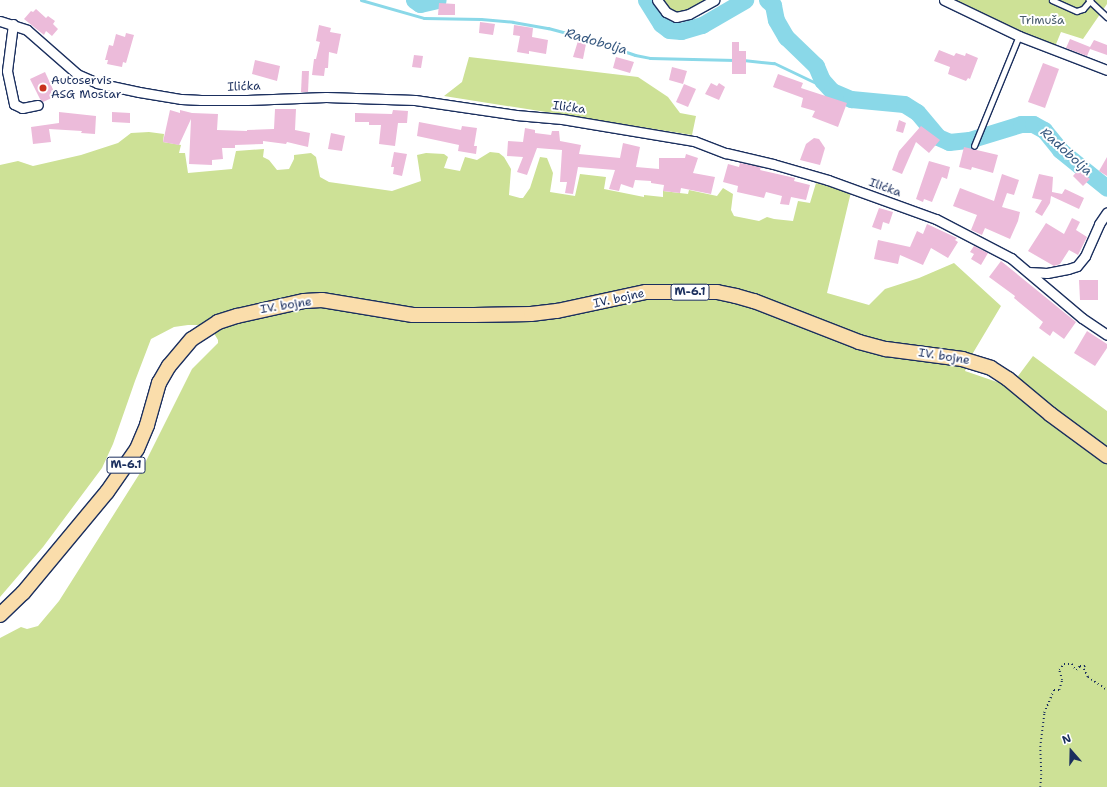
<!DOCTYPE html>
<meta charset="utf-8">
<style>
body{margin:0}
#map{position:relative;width:1107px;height:787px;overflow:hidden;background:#fff;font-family:"Shantell Sans",sans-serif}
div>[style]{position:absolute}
.green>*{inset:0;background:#cde196}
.stream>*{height:3px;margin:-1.5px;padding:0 1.5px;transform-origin:1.5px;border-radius:1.5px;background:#8ad8e8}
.river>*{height:17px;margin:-8.5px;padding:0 8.5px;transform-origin:8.5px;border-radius:8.5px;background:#8ad8e8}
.building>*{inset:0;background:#ecbbda}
.path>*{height:1.5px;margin-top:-0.75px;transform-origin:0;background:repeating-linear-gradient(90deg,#1b2f5e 0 1px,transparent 0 4px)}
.roads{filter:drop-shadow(1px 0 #1b2f5e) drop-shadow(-1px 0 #1b2f5e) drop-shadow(0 1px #1b2f5e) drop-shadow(0 -1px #1b2f5e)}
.service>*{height:4.5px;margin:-2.25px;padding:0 2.25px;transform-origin:2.25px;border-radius:2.25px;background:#fff}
.minor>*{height:9px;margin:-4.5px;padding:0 4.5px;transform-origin:4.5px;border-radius:4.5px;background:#fff}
.primary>*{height:14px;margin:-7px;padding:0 7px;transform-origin:7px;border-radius:7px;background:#faddab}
.dots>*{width:11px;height:11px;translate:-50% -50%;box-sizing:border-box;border:2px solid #fff;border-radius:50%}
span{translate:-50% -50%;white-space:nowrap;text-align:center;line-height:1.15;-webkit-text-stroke:4px #fff;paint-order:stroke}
.shield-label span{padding:1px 3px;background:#fff;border:1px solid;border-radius:3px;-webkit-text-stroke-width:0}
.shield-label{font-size:11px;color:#1b2f5e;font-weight:700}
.park-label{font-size:12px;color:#485c6c}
.poi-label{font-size:12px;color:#1b2f5e}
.left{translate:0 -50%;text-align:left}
.street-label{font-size:12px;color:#1b2f5e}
.water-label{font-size:13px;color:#375980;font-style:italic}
.north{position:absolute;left:1051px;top:731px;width:40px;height:40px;-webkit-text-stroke:3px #fff;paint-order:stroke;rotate:340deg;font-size:11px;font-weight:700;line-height:16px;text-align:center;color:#1b2f5e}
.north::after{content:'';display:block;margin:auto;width:14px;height:18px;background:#1b2f5e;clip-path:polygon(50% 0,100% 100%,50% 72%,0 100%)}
</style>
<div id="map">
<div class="green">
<i style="clip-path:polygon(657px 0,714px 0,676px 17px)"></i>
<i style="clip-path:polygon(944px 0,1107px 0,1107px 4px,1083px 39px,1061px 32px,1054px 49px)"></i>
<i style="clip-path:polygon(469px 57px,638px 77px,668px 97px,680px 113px,696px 116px,692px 135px,444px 96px,462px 82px)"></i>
<i style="clip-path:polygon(149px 132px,164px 134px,163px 142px,181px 145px,179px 153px,185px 153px,188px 173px,232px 169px,236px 151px,264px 149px,263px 157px,269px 160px,277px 170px,289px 169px,294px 159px,294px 155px,311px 153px,316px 157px,320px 177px,329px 182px,392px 191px,421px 181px,417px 155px,426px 153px,444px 154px,448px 157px,444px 168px,460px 171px,465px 157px,477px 160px,490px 152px,499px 153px,504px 157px,511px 169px,509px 195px,520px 198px,523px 198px,530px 188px,540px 157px,547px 158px,553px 173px,550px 192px,575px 196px,580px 174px,606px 177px,604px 189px,644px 197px,644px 195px,663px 197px,663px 191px,688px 194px,689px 190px,717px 196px,723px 188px,733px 194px,731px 210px,734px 216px,759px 221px,767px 217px,774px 219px,793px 221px,798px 201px,810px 203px,816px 183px,851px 192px,827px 293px,869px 305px,885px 289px,919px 278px,954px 263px,1001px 306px,970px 358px,965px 371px,1000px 383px,1009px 388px,1033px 356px,1107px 411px,1107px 787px,0 787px,0 638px,21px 627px,27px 629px,38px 626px,59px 601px,140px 473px,192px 369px,218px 343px,218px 340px,209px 325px,188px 325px,174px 327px,151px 339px,135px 381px,113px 444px,102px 468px,43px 547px,0 597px,0 165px,18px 161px,33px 166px,81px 155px,118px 143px,131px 133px)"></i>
</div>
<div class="stream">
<i style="left:361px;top:0;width:66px;rotate:15.9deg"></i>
<i style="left:424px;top:18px;width:57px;rotate:1deg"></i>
<i style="left:481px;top:19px;width:32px;rotate:5deg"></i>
<i style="left:513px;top:22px;width:36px;rotate:10deg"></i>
<i style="left:548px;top:28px;width:39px;rotate:15deg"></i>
<i style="left:586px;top:38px;width:52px;rotate:19.1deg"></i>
<i style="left:635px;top:55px;width:15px;rotate:11deg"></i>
<i style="left:650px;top:58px;width:85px;rotate:1.3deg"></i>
<i style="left:743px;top:60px;width:31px;rotate:6deg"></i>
<i style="left:774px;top:63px;width:47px;rotate:25.5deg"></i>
<i style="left:816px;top:83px;width:12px;rotate:14deg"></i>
</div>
<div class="river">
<i style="left:414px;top:0;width:7px;rotate:34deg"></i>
<i style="left:420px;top:4px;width:18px;rotate:-13deg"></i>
<i style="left:646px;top:0;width:28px;rotate:58deg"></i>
<i style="left:661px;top:24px;width:10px;rotate:37deg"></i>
<i style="left:669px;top:30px;width:12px;rotate:5deg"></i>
<i style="left:681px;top:31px;width:22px;rotate:-16deg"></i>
<i style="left:702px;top:25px;width:50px;rotate:-30.2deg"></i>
<i style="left:767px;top:0;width:8px;rotate:40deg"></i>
<i style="left:773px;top:5px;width:15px;rotate:79deg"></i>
<i style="left:776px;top:20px;width:20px;rotate:60deg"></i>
<i style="left:786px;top:37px;width:42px;rotate:44deg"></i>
<i style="left:816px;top:66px;width:15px;rotate:67deg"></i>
<i style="left:822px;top:80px;width:15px;rotate:48deg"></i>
<i style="left:832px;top:91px;width:21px;rotate:23deg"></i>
<i style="left:851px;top:99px;width:53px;rotate:5.4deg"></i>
<i style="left:904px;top:104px;width:15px;rotate:32deg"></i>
<i style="left:917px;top:112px;width:33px;rotate:50deg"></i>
<i style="left:938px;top:137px;width:12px;rotate:24deg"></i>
<i style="left:949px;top:142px;width:20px;rotate:-6deg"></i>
<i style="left:969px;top:140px;width:54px;rotate:-17.1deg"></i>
<i style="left:1021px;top:124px;width:12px"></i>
<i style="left:1033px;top:124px;width:13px;rotate:29deg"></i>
<i style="left:1044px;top:130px;width:26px;rotate:51deg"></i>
<i style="left:1060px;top:150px;width:60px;rotate:39deg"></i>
</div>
<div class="building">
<i style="clip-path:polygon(439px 3px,455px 4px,455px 15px,438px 15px)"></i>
<i style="clip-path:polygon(36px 9px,46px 18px,48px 16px,55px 21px,53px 24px,58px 29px,52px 36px,46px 31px,44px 35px,24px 19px,31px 11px,33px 12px)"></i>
<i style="clip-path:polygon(480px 22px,495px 24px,493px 35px,479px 33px)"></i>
<i style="clip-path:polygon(319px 25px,331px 28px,330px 32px,341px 34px,337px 54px,329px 52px,328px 68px,325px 68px,324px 76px,312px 75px,314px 59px,316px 59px,320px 42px,316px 41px)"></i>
<i style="clip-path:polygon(514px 25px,533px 28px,532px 37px,548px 40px,546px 54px,529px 51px,529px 54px,517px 52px,520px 36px,513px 35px)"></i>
<i style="clip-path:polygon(126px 33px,134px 35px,126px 63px,123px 62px,122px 67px,107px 64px,108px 60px,105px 60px,109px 45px,113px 46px,116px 34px,125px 37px)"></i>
<i style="clip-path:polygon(1070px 39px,1090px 47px,1094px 40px,1107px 45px,1107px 55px,1090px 49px,1087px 56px,1066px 48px)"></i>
<i style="clip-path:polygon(578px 41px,586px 44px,583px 59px,573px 57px)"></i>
<i style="clip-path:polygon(732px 42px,739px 42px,739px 51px,746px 51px,746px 74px,732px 74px)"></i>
<i style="clip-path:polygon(939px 50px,954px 56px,956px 53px,965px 56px,966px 53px,978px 58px,970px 79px,968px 78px,966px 81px,948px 74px,950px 67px,934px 61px)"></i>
<i style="clip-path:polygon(414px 55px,423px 56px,421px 68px,412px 67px)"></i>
<i style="clip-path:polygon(616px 57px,634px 62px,630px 73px,613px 68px)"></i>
<i style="clip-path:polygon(255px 60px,280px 66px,277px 81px,252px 74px)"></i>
<i style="clip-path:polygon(1043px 63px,1059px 69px,1045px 108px,1028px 102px)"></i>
<i style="clip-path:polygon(672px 67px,687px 71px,683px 84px,669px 80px)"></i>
<i style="clip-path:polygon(302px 71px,309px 71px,308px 92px,301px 92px)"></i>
<i style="clip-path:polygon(45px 72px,56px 96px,43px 102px,40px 99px,30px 79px)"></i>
<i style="clip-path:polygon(778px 74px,803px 83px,801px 88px,847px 103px,838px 127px,812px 117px,815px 111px,801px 107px,803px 98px,773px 87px)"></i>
<i style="clip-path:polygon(711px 83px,717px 86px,719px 83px,725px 87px,719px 100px,705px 94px)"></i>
<i style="clip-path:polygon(684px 84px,696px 89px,688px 107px,676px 102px)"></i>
<i style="clip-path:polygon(275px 109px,296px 109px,295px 130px,310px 133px,308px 147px,287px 142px,286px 144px,263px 141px,263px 144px,235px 145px,235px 148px,222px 148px,223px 159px,212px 160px,212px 165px,189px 164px,191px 119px,179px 145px,163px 142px,170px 110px,180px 113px,180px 110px,192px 113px,218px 114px,217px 130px,247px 131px,247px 130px,274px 129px)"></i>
<i style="clip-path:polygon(393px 110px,408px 111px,407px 123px,398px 123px,395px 146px,379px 144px,381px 125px,369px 125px,369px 122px,355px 122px,355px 113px,392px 114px)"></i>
<i style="clip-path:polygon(59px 112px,96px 116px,95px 134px,81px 133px,82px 131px,49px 129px,51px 142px,33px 144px,31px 127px,59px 123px)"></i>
<i style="clip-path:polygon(112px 112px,130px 113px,130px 123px,112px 122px)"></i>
<i style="clip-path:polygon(899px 120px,906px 123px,903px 133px,896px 131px)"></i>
<i style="clip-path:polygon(419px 122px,461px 130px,462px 126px,477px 128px,474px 146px,477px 146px,476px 154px,458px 151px,459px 145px,417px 136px)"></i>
<i style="clip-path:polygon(921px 126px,940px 140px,929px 153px,916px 142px,902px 174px,892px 170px,899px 151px)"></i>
<i style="clip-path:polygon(525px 128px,535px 130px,535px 133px,551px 135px,552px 131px,559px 131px,560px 141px,581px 145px,579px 154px,620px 158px,623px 143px,640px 147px,636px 167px,659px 169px,659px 158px,685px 158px,686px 154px,698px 158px,693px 173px,715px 177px,711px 194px,681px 188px,680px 193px,663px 191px,664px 185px,651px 183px,651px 181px,635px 180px,633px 188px,621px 184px,619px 191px,609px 189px,615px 170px,578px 167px,573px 194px,565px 193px,567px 182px,560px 182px,562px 150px,537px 148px,527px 175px,517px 172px,523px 157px,507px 156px,508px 141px,523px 142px)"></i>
<i style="clip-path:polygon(331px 133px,345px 136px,342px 151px,328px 149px)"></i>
<i style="clip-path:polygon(814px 138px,819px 139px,825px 148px,820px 165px,800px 160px,806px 144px)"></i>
<i style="clip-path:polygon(964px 147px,998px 155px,993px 173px,972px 167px,971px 170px,959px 167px)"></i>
<i style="clip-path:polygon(394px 152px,407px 154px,402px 176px,393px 174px,394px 167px,391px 167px)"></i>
<i style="clip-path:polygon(1107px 157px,1107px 176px,1099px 171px)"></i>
<i style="clip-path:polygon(929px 161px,950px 167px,947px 179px,942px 177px,932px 202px,924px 199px,923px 202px,916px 199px)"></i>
<i style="clip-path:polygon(740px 163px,761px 167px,760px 170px,795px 178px,794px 181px,810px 185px,806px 200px,791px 197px,789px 205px,780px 204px,782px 196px,766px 192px,764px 198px,737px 192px,738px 186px,723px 182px,728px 164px,739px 167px)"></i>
<i style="clip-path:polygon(1079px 169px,1090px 179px,1083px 186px,1073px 176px)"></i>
<i style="clip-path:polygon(1002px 174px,1019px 180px,1014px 195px,1007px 193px,1002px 207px,1020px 212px,1018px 221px,1010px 239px,985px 228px,982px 235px,971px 230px,977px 215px,953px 206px,960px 188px,994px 201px)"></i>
<i style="clip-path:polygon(1039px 174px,1053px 177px,1052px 192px,1062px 194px,1065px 189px,1084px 198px,1079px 209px,1051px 196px,1050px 203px,1042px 216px,1035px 212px,1042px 200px,1032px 198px)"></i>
<i style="clip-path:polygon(879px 208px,893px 212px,889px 224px,883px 222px,881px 230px,872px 227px)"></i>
<i style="clip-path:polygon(1072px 218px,1080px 222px,1076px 230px,1087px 237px,1078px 255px,1069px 250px,1060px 264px,1054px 266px,1028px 251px,1046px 223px,1064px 234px)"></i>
<i style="clip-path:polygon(927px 224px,957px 238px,955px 240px,958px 242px,948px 258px,931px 248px,923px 265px,900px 255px,898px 264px,874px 259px,878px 240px,910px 247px,917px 231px,923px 234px)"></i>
<i style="clip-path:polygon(974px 246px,988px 253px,981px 265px,971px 259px,974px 254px,970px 252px)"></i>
<i style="clip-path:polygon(1001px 261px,1076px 322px,1064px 339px,1053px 331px,1050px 336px,1039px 328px,1043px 322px,1014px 298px,1015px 296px,989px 277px)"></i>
<i style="clip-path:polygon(1079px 280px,1098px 280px,1098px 300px,1080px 300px)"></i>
<i style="clip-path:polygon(1087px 331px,1107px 344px,1107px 348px,1095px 366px,1074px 353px)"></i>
</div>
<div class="path">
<i style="left:1040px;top:787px;width:12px;rotate:-85deg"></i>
<i style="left:1041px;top:775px;width:28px;rotate:-92deg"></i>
<i style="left:1040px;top:747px;width:34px;rotate:-83deg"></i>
<i style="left:1044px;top:713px;width:25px;rotate:-67deg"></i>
<i style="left:1054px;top:690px;width:5px"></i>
<i style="left:1059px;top:690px;width:10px;rotate:-73deg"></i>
<i style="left:1062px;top:680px;width:10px;rotate:-107deg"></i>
<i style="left:1059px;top:670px;width:8px;rotate:-50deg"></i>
<i style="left:1064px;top:664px;width:8px"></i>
<i style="left:1072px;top:664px;width:7px;rotate:56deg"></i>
<i style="left:1076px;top:670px;width:6px;rotate:-45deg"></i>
<i style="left:1080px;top:666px;width:5px"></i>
<i style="left:1085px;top:666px;width:3px;rotate:108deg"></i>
<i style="left:1084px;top:669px;width:9px;rotate:63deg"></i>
<i style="left:1088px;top:677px;width:23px;rotate:34deg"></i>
</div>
<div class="roads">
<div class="service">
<i style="left:1052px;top:0;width:27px;rotate:24deg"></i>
<i style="left:1077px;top:11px;width:6px;rotate:-18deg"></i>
<i style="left:1083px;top:9px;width:11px;rotate:-49deg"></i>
<i style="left:1089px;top:0;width:25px;rotate:43deg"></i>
<i style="left:974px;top:146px;width:119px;rotate:-67.8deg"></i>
</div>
<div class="minor">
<i style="left:657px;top:0;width:15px;rotate:53deg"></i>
<i style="left:666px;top:12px;width:11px;rotate:27deg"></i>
<i style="left:676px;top:17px;width:13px;rotate:-13deg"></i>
<i style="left:689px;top:14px;width:29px;rotate:-29deg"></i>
<i style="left:944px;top:0;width:83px;rotate:25.6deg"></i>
<i style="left:1019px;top:36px;width:94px;rotate:21.1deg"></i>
<i style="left:0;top:21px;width:28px;rotate:18deg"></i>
<i style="left:27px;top:30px;width:67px;rotate:41.3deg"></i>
<i style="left:77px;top:74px;width:22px;rotate:24deg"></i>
<i style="left:97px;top:83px;width:43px;rotate:12.1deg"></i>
<i style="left:139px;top:92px;width:43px;rotate:9.5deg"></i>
<i style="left:181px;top:99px;width:20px;rotate:3deg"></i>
<i style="left:201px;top:100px;width:46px"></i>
<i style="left:247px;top:100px;width:79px;rotate:-2.2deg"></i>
<i style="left:326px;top:97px;width:89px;rotate:1.9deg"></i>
<i style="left:415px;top:100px;width:102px;rotate:8.4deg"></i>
<i style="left:516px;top:115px;width:46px;rotate:5deg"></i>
<i style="left:562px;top:119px;width:134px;rotate:9.5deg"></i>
<i style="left:694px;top:141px;width:34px;rotate:21deg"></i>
<i style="left:726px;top:153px;width:48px;rotate:13.2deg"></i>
<i style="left:773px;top:164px;width:57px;rotate:16.2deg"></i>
<i style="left:828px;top:180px;width:115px;rotate:19.9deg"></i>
<i style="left:936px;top:219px;width:85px;rotate:27.5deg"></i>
<i style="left:1011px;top:258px;width:93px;rotate:40.2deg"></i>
<i style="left:1082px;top:318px;width:30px;rotate:34deg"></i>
<i style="left:13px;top:24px;width:47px;rotate:97.3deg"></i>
<i style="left:7px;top:71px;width:34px;rotate:78deg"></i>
<i style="left:14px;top:104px;width:9px;rotate:27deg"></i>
<i style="left:22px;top:108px;width:16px;rotate:-11deg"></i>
<i style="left:1028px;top:272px;width:19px;rotate:3deg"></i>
<i style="left:1047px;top:273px;width:21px;rotate:-11deg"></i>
<i style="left:1068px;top:269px;width:9px;rotate:-18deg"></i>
<i style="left:1077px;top:266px;width:13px;rotate:-51deg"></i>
<i style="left:1085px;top:256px;width:35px;rotate:-66deg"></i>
<i style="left:1099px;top:224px;width:14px;rotate:-56deg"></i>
</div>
<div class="primary">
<i style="left:0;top:615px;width:32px;rotate:-44deg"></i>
<i style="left:23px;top:593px;width:131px;rotate:-50.3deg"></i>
<i style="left:107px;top:492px;width:52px;rotate:-55.1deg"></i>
<i style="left:137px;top:449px;width:26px;rotate:-67deg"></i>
<i style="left:147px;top:425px;width:44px;rotate:-74.1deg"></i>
<i style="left:159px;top:383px;width:20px;rotate:-60deg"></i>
<i style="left:169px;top:366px;width:35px;rotate:-50deg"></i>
<i style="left:192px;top:339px;width:31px;rotate:-33deg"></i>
<i style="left:218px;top:322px;width:20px;rotate:-18deg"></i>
<i style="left:237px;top:316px;width:69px;rotate:-12.6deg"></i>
<i style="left:304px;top:301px;width:18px;rotate:-3deg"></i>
<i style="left:322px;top:300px;width:92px;rotate:9.4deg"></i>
<i style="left:413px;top:315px;width:61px"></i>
<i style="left:474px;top:315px;width:57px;rotate:-1deg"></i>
<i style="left:531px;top:314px;width:26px;rotate:-7deg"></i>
<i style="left:557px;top:311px;width:91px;rotate:-12.1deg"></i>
<i style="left:646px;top:292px;width:71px"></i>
<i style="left:717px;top:292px;width:19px;rotate:12deg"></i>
<i style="left:736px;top:296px;width:19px;rotate:16deg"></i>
<i style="left:754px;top:301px;width:113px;rotate:21.3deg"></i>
<i style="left:859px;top:342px;width:28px;rotate:15deg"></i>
<i style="left:886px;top:349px;width:77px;rotate:7.5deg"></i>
<i style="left:962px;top:359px;width:30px;rotate:17deg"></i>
<i style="left:991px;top:368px;width:20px;rotate:33deg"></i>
<i style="left:1008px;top:379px;width:55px;rotate:39.8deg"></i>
<i style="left:1050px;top:414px;width:71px;rotate:36.4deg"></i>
</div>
</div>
<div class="dots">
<i style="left:43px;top:88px;background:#c8321e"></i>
</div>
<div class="shield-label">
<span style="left:690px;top:292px">M-6.1</span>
<span style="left:126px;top:465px">M-6.1</span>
</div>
<div class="park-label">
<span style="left:1042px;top:21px">Trimuša</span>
</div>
<div class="poi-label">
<span class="left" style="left:51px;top:88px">Autoservis<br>ASG Mostar</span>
</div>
<div class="street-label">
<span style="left:244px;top:87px;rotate:-2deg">Ilićka</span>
<span style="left:569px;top:108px;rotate:7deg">Ilićka</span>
<span style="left:885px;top:188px;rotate:20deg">Ilićka</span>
<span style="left:619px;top:299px;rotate:-12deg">IV. bojne</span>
<span style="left:286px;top:306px;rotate:-9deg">IV. bojne</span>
<span style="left:944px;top:357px;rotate:9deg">IV. bojne</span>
</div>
<div class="water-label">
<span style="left:596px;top:42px;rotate:16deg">Radobolja</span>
<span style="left:1066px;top:152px;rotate:42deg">Radobolja</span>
</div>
<div class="north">N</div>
</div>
